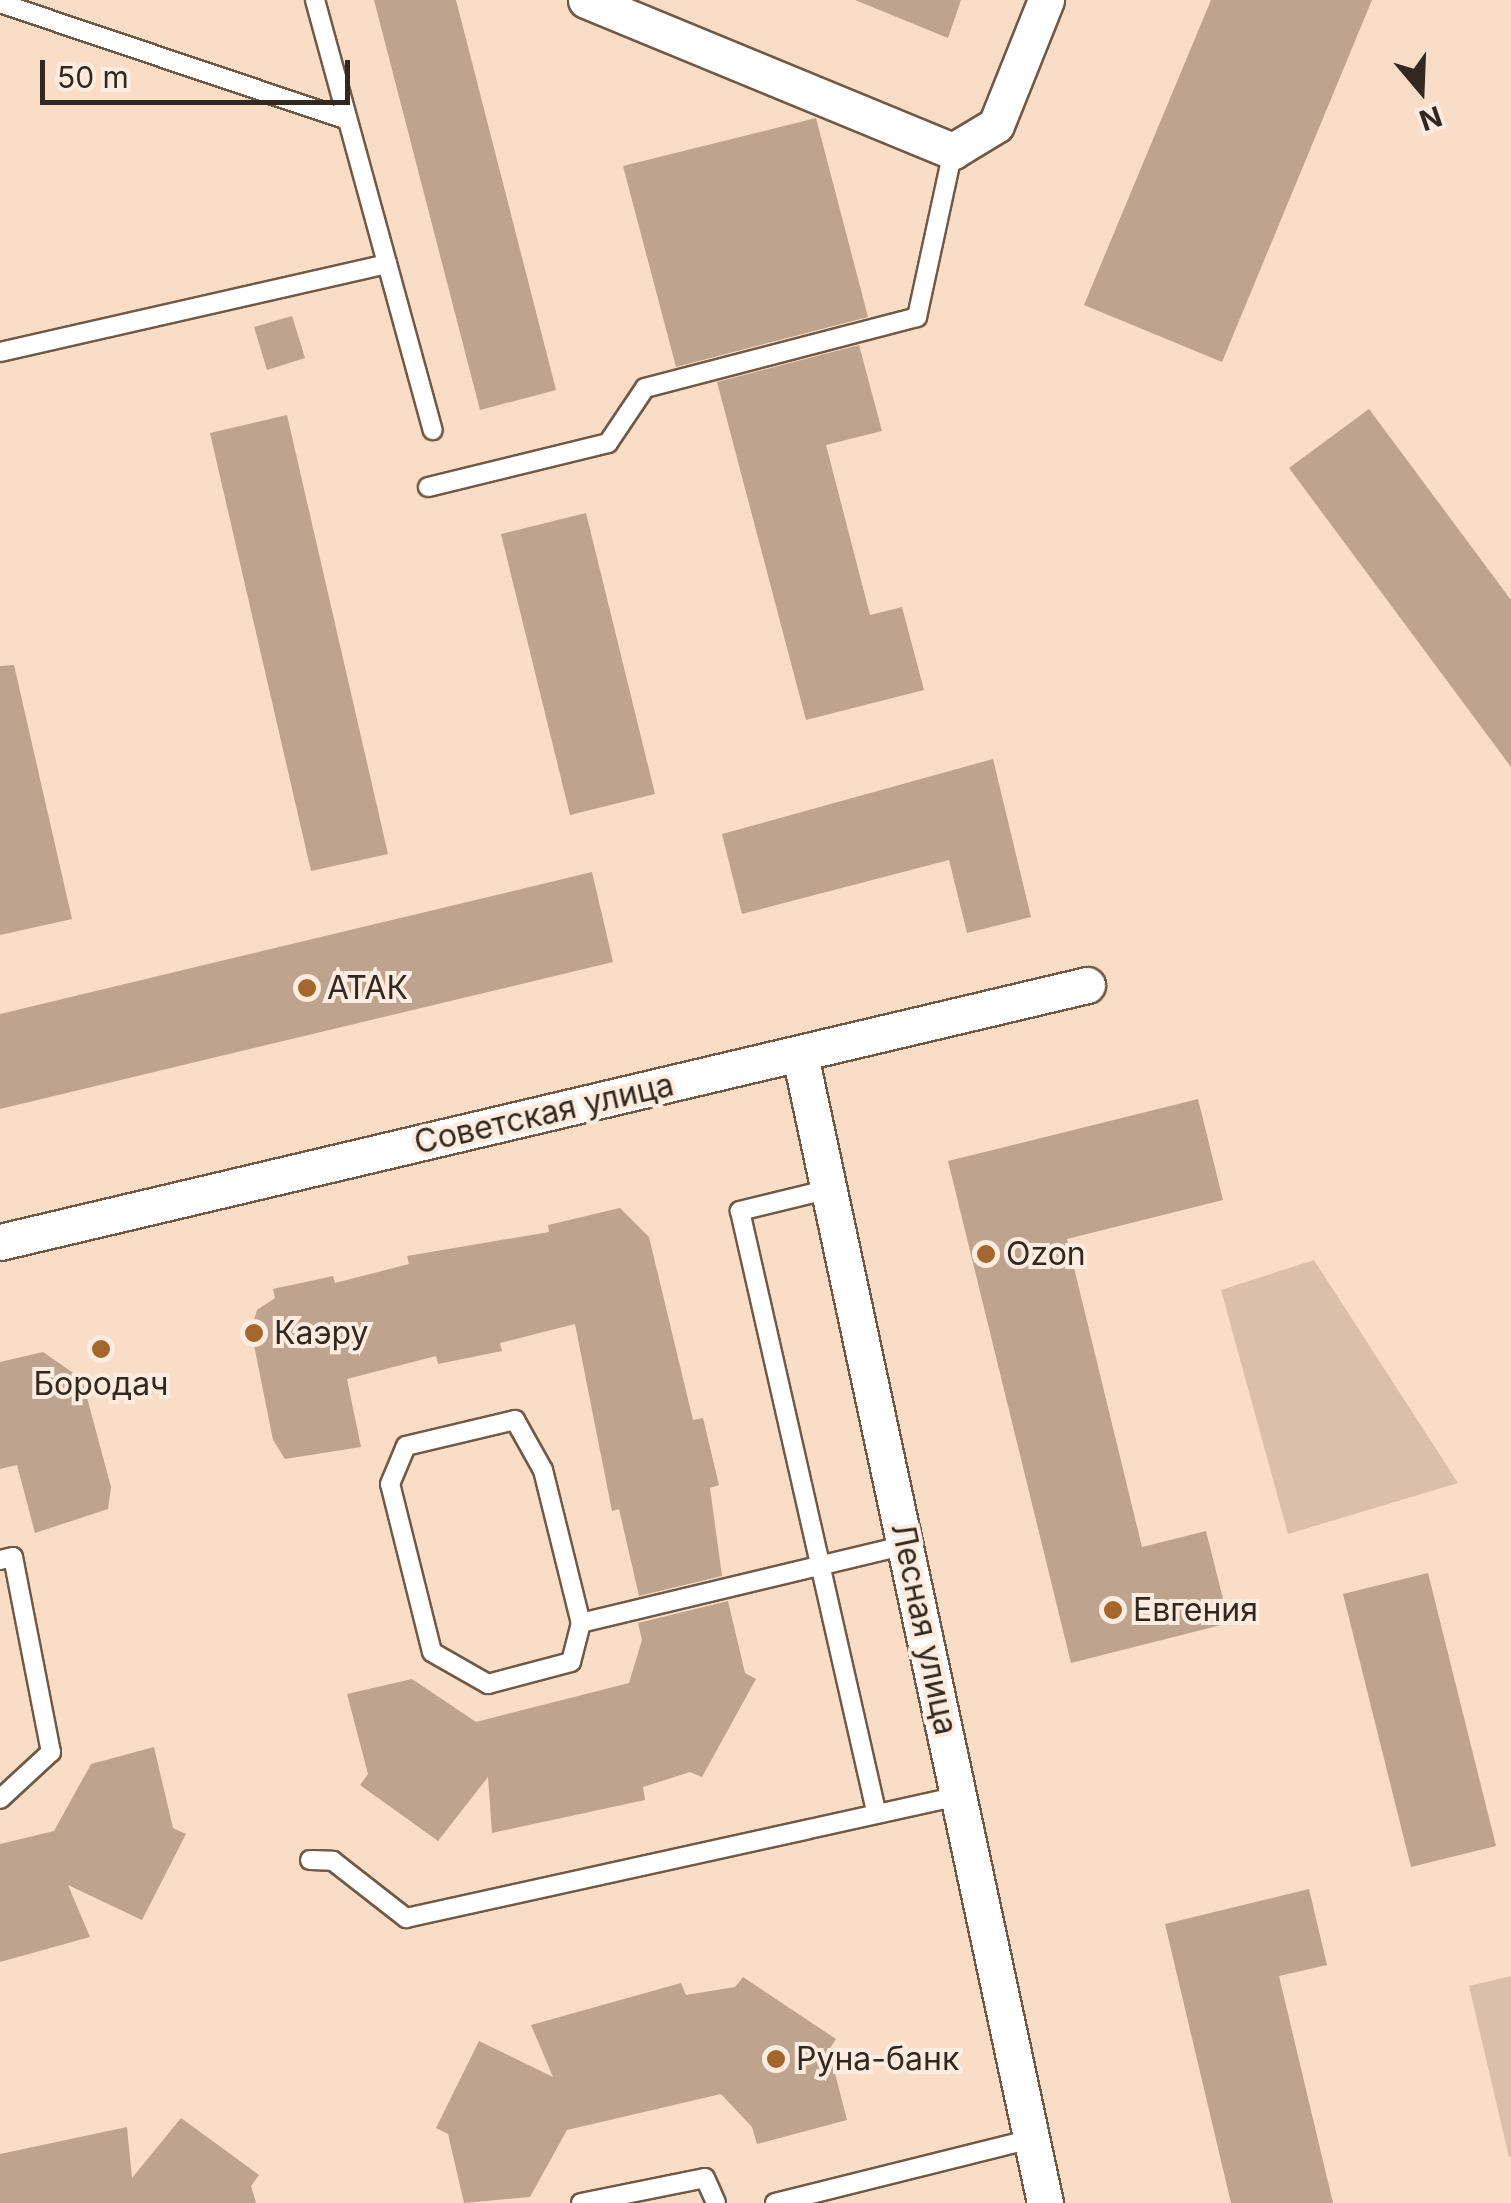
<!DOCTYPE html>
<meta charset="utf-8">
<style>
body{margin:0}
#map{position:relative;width:1511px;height:2203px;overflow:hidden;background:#f9ddc7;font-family:Inter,sans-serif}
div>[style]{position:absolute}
.green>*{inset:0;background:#dac0ab}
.building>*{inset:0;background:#bea48f}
.roads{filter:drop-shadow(2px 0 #715946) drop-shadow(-2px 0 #715946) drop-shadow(0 2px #715946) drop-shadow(0 -2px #715946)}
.service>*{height:18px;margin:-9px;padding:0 9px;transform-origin:9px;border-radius:9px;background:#fff}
.minor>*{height:35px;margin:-17.5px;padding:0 17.5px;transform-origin:17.5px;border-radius:17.5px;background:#fff}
.dots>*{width:28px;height:28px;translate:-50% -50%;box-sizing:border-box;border:5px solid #fdecdf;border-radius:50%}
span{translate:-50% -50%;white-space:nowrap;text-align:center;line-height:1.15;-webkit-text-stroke:8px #fdecdf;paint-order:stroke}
.poi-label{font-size:32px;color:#332820}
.left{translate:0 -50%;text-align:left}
.street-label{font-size:32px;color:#332820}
.north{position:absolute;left:1371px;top:40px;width:100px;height:100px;-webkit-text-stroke:8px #fdecdf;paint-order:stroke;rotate:161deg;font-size:28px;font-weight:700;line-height:40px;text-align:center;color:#332820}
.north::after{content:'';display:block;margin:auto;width:35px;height:45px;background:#332820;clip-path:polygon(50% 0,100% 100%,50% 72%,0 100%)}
.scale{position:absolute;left:40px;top:60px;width:310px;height:45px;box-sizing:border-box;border:5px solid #332820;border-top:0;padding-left:12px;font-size:30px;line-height:35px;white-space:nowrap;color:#332820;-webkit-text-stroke:8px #fdecdf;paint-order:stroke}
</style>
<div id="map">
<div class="green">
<i style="clip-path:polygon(1314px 1260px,1458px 1483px,1288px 1534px,1221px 1290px)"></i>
<i style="clip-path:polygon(1511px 1976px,1511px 2157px,1509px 2157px,1469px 1986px)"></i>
</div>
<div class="building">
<i style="clip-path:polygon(374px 0,456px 0,556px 390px,480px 410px)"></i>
<i style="clip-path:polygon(855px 0,961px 0,948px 38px)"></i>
<i style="clip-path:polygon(1211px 0,1372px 0,1222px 362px,1084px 305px)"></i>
<i style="clip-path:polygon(816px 118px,868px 317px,676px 367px,623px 166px)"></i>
<i style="clip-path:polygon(292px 316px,305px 358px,267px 370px,254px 327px)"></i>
<i style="clip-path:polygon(859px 345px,882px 431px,826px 445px,870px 615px,902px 607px,924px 690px,806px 720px,717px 382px)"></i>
<i style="clip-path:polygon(1369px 409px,1511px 600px,1511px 767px,1289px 468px)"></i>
<i style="clip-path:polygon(287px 415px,388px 854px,311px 871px,210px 433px)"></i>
<i style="clip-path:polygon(586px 513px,655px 794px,570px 815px,501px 534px)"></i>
<i style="clip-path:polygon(14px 665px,72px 919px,0 935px,0 666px)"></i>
<i style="clip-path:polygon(993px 759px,1031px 917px,967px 933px,949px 860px,742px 914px,722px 834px)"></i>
<i style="clip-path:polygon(592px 872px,613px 962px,0 1109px,0 1014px)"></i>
<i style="clip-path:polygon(1198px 1099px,1223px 1200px,1067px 1239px,1142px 1547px,1206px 1531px,1229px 1623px,1071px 1663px,948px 1161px)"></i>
<i style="clip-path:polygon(620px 1208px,649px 1237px,693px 1420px,703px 1418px,719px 1485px,710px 1488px,722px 1576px,639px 1596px,619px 1509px,612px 1511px,575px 1324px,500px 1343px,502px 1351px,438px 1364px,436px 1356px,347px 1379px,361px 1447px,285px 1459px,273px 1440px,251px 1330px,257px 1310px,275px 1298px,273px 1289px,333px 1276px,335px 1283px,409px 1264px,407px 1256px,549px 1232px,548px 1225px)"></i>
<i style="clip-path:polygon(43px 1352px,82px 1379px,111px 1487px,108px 1509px,35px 1533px,17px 1465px,0 1469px,0 1362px)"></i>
<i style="clip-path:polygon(1428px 1573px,1496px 1846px,1411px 1867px,1343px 1594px)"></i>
<i style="clip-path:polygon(728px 1601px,745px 1673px,756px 1679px,702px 1777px,690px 1772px,643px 1787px,645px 1800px,492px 1833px,488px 1777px,438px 1841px,360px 1785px,368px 1774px,347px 1694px,412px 1679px,476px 1722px,629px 1683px,642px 1640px,638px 1623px)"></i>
<i style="clip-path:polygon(154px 1747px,173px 1828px,186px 1834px,142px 1920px,68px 1885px,90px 1937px,0 1962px,0 1844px,54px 1831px,91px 1764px)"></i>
<i style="clip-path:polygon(1309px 1889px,1327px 1965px,1279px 1976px,1333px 2203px,1231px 2203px,1165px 1924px)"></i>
<i style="clip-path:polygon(743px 1977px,836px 2039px,829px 2050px,847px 2120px,757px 2144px,752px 2127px,721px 2094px,567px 2130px,530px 2197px,464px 2203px,448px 2134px,436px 2128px,479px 2041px,553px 2077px,531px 2025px,681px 1983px,686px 1995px,735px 1987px)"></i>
<i style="clip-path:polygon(181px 2118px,259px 2175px,251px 2186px,256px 2203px,0 2203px,0 2154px,127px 2127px,132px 2178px)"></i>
</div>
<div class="roads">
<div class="service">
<i style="left:315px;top:0;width:446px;rotate:74.7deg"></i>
<i style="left:0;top:3px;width:363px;rotate:18.6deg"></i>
<i style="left:0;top:352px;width:397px;rotate:-12.8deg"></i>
<i style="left:428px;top:487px;width:185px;rotate:-13.7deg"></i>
<i style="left:608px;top:443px;width:66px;rotate:-56.1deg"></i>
<i style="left:645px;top:388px;width:281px;rotate:-14.6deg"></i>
<i style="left:917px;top:317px;width:170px;rotate:-77.8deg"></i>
<i style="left:830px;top:1189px;width:93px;rotate:166.3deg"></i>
<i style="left:740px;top:1211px;width:615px;rotate:77.23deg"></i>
<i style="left:515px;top:1420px;width:57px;rotate:60.8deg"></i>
<i style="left:543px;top:1470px;width:158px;rotate:76.1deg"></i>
<i style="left:581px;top:1623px;width:40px;rotate:104.4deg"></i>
<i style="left:571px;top:1662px;width:86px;rotate:165.2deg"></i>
<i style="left:488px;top:1684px;width:64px;rotate:-150.3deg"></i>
<i style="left:432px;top:1652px;width:173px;rotate:-104deg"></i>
<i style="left:390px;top:1484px;width:41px;rotate:-67.2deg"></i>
<i style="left:406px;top:1446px;width:112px;rotate:-13.4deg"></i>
<i style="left:0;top:1560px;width:13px;rotate:-13deg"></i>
<i style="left:13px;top:1557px;width:199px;rotate:79deg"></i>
<i style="left:51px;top:1752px;width:69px;rotate:137.3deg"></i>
<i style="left:581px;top:1623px;width:334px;rotate:-13.5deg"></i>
<i style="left:310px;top:1860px;width:23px;rotate:2deg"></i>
<i style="left:333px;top:1861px;width:93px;rotate:38deg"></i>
<i style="left:406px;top:1918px;width:566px;rotate:-12.44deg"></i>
<i style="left:581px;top:2203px;width:126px;rotate:-11.4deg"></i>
<i style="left:705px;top:2178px;width:27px;rotate:66deg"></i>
<i style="left:775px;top:2203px;width:265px;rotate:-14deg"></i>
</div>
<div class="minor">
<i style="left:586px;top:0;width:397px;rotate:22.4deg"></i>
<i style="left:953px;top:151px;width:50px;rotate:-31.2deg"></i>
<i style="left:996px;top:125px;width:135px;rotate:-68.2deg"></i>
<i style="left:800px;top:1055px;width:1174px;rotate:77.95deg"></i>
<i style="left:0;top:1242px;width:1117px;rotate:-13.3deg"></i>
</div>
</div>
<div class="dots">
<i style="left:307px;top:988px;background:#a5662d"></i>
<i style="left:986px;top:1254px;background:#a5662d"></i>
<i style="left:254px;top:1333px;background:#a5662d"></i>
<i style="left:101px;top:1349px;background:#a5662d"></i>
<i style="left:1113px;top:1610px;background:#a5662d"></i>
<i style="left:776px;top:2059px;background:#a5662d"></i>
</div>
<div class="poi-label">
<span class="left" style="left:327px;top:988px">АТАК</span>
<span class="left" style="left:1006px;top:1254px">Ozon</span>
<span class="left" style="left:274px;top:1333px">Каэру</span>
<span style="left:101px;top:1384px">Бородач</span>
<span class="left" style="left:1133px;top:1610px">Евгения</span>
<span class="left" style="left:796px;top:2059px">Руна-банк</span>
</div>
<div class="street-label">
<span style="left:544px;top:1114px;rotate:-13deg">Советская улица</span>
<span style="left:924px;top:1629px;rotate:78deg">Лесная улица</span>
</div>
<div class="north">N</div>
<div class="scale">50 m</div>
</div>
